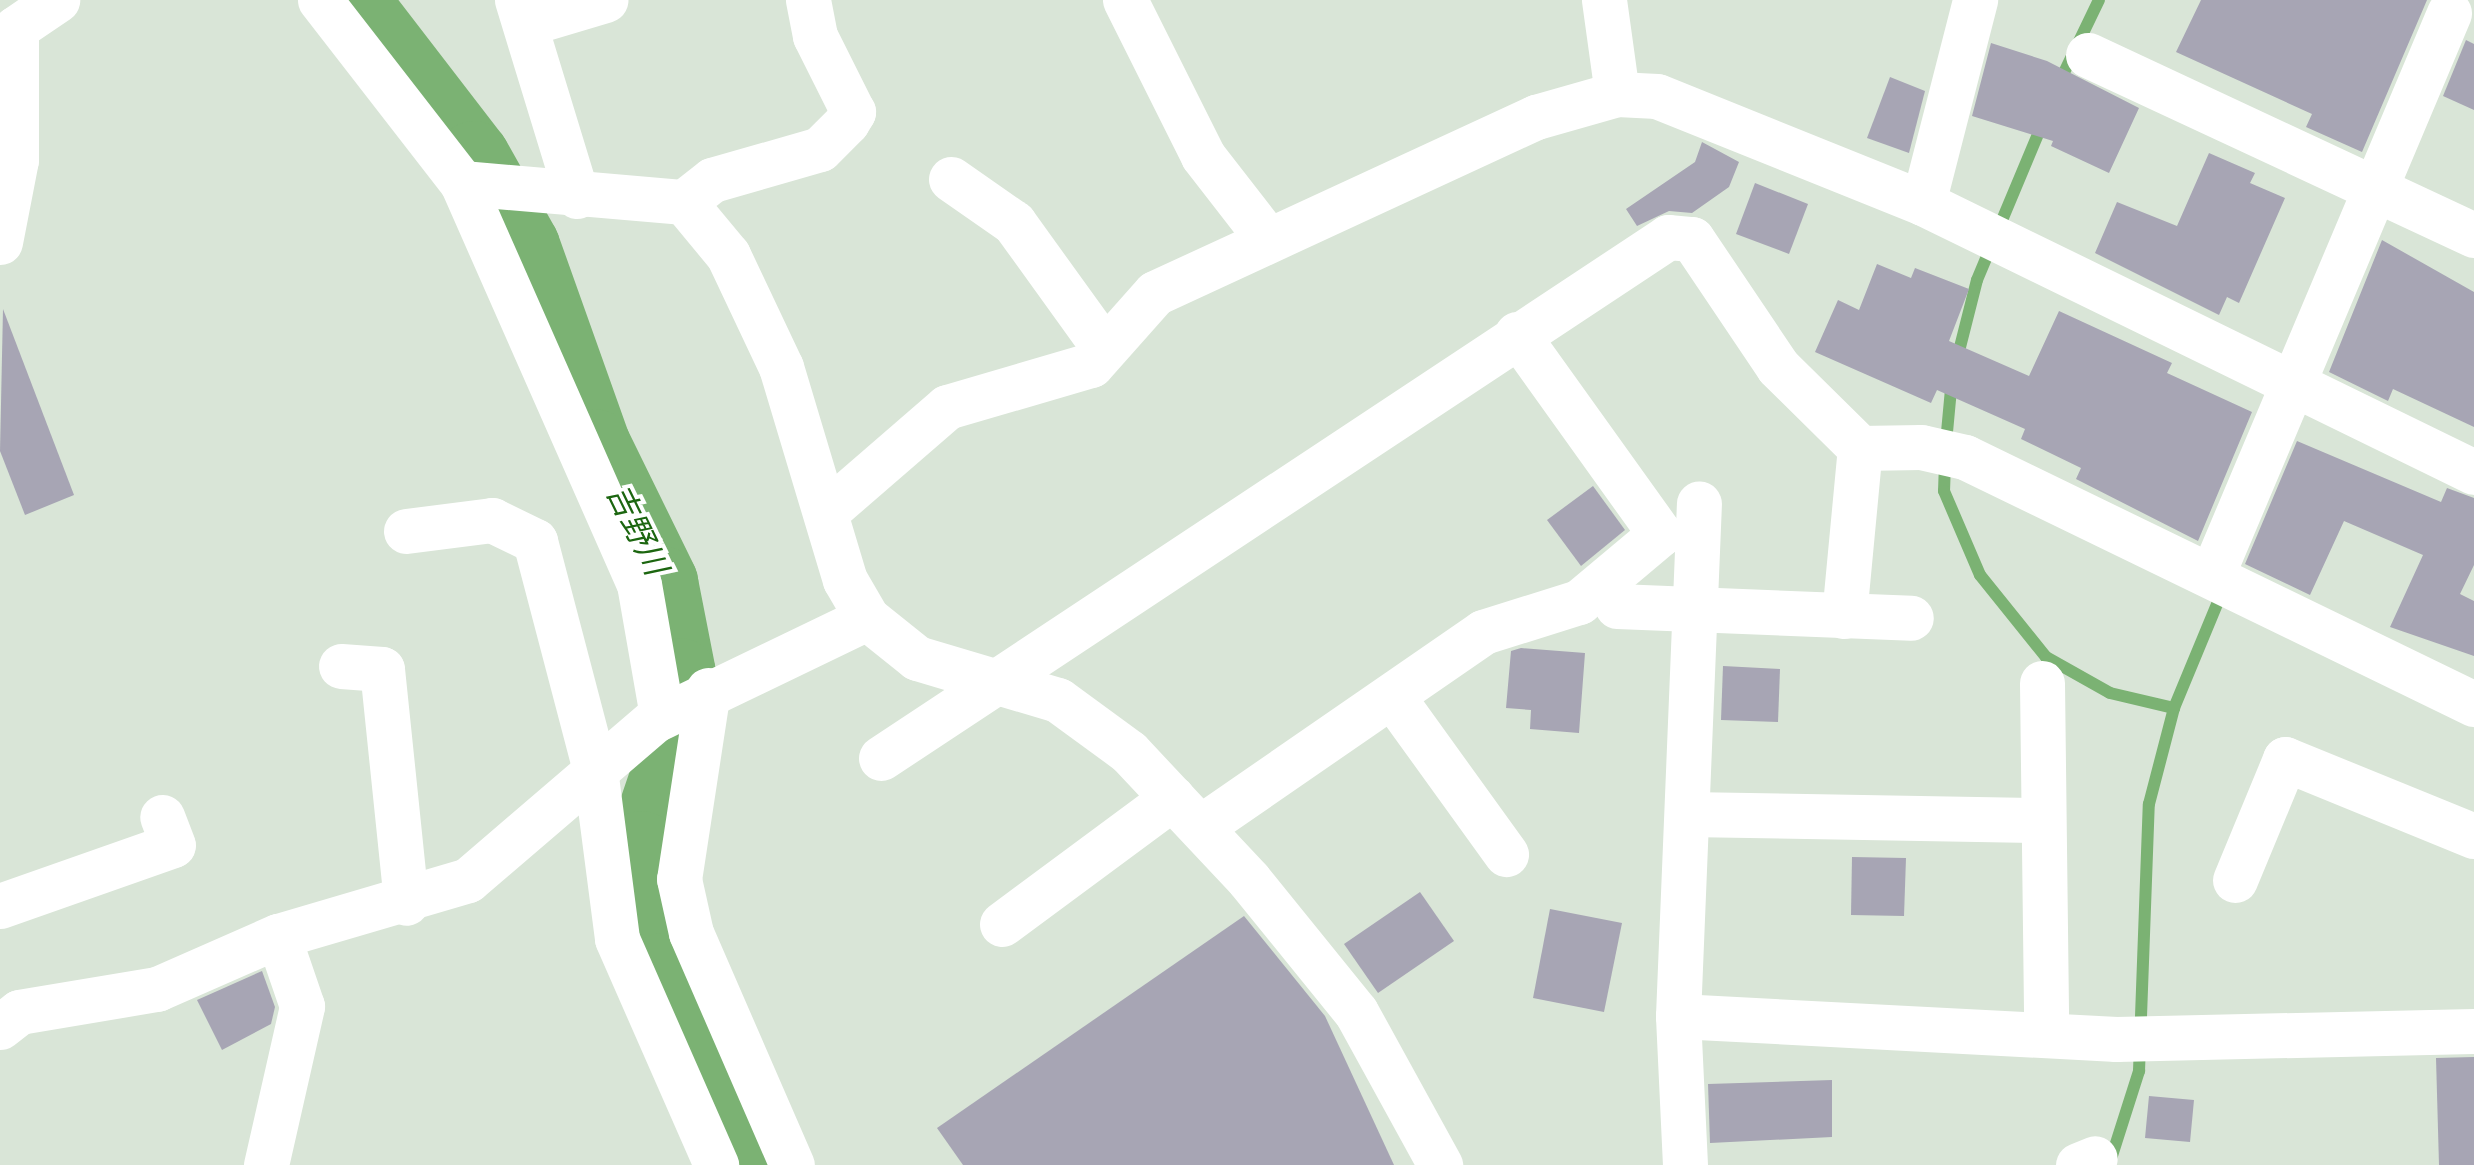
<!DOCTYPE html>
<meta charset="utf-8">
<style>
body{margin:0}
#map{position:relative;width:2474px;height:1165px;overflow:hidden;background:#d9e5d7;font-family:Signika,"Noto Sans JP",sans-serif}
div>[style]{position:absolute}
.stream>*{height:12px;margin:-6px;padding:0 6px;transform-origin:6px;border-radius:6px;background:#7bb273}
.river>*{height:72px;margin:-36px;padding:0 36px;transform-origin:36px;border-radius:36px;background:#7bb273}
.building>*{inset:0;background:#a7a5b4}
.minor>*{height:45px;margin:-22.5px;padding:0 22.5px;transform-origin:22.5px;border-radius:22.5px;background:#fff}
span{translate:-50% -50%;white-space:nowrap;text-align:center;line-height:1.15;-webkit-text-stroke:8px #fff;paint-order:stroke}
.water-label{font-size:32px;color:#1c6610;font-style:italic}
</style>
<div id="map">
<div class="stream">
<i style="left:2059px;top:83px;width:92px;rotate:-64.3deg"></i>
<i style="left:1957px;top:359px;width:81px;rotate:-75.8deg"></i>
<i style="left:1977px;top:280px;width:173px;rotate:-67.3deg"></i>
<i style="left:1946px;top:443px;width:65px;rotate:-84.7deg"></i>
<i style="left:1945px;top:463px;width:28px;rotate:92deg"></i>
<i style="left:1944px;top:491px;width:91px;rotate:66.8deg"></i>
<i style="left:1980px;top:575px;width:105px;rotate:51.2deg"></i>
<i style="left:2046px;top:657px;width:73px;rotate:29.4deg"></i>
<i style="left:2110px;top:693px;width:66px;rotate:13.2deg"></i>
<i style="left:2110px;top:1162px;width:96px;rotate:-72.3deg"></i>
<i style="left:2139px;top:1071px;width:267px;rotate:-87.9deg"></i>
<i style="left:2149px;top:804px;width:99px;rotate:-75.4deg"></i>
<i style="left:2174px;top:708px;width:115px;rotate:-67.5deg"></i>
</div>
<div class="river">
<i style="left:353px;top:0;width:198px;rotate:52.4deg"></i>
<i style="left:474px;top:157px;width:102px;rotate:60.7deg"></i>
<i style="left:524px;top:246px;width:211px;rotate:70.4deg"></i>
<i style="left:595px;top:445px;width:153px;rotate:63.9deg"></i>
<i style="left:662px;top:582px;width:94px;rotate:78.9deg"></i>
<i style="left:680px;top:674px;width:82px;rotate:94.9deg"></i>
<i style="left:673px;top:756px;width:96px;rotate:108.8deg"></i>
<i style="left:642px;top:847px;width:124px;rotate:80.2deg"></i>
<i style="left:663px;top:969px;width:213px;rotate:67deg"></i>
</div>
<div class="building">
<i style="clip-path:polygon(2201px 0,2427px 0,2362px 152px,2306px 127px,2312px 114px,2176px 52px)"></i>
<i style="clip-path:polygon(2466px 40px,2474px 44px,2474px 110px,2443px 96px)"></i>
<i style="clip-path:polygon(1991px 43px,2047px 61px,2139px 108px,2109px 173px,2051px 146px,2053px 141px,1972px 116px)"></i>
<i style="clip-path:polygon(1890px 77px,1925px 91px,1909px 153px,1867px 138px)"></i>
<i style="clip-path:polygon(1702px 142px,1739px 162px,1729px 187px,1692px 213px,1669px 211px,1637px 226px,1626px 209px,1695px 162px)"></i>
<i style="clip-path:polygon(2209px 153px,2255px 173px,2250px 183px,2285px 198px,2239px 303px,2227px 297px,2219px 315px,2095px 253px,2117px 202px,2177px 226px)"></i>
<i style="clip-path:polygon(1755px 183px,1808px 204px,1789px 254px,1736px 234px)"></i>
<i style="clip-path:polygon(2382px 240px,2474px 292px,2474px 427px,2393px 389px,2388px 401px,2329px 372px)"></i>
<i style="clip-path:polygon(1877px 264px,1911px 278px,1915px 268px,1969px 289px,1949px 341px,2029px 376px,2059px 311px,2172px 363px,2167px 373px,2252px 412px,2198px 541px,2076px 479px,2081px 468px,2021px 439px,2025px 429px,1937px 390px,1931px 403px,1815px 352px,1838px 300px,1859px 310px)"></i>
<i style="clip-path:polygon(3px 309px,74px 495px,25px 515px,0 451px)"></i>
<i style="clip-path:polygon(2297px 441px,2441px 502px,2447px 488px,2474px 498px,2474px 565px,2460px 594px,2474px 601px,2474px 656px,2390px 627px,2423px 555px,2344px 521px,2310px 595px,2245px 564px)"></i>
<i style="clip-path:polygon(1593px 486px,1625px 530px,1581px 566px,1547px 520px)"></i>
<i style="clip-path:polygon(1521px 648px,1585px 653px,1579px 733px,1530px 729px,1531px 710px,1506px 708px,1511px 651px)"></i>
<i style="clip-path:polygon(1723px 666px,1780px 669px,1778px 722px,1721px 720px)"></i>
<i style="clip-path:polygon(1852px 857px,1906px 858px,1904px 916px,1851px 915px)"></i>
<i style="clip-path:polygon(1420px 892px,1454px 941px,1378px 993px,1344px 944px)"></i>
<i style="clip-path:polygon(1550px 909px,1622px 923px,1604px 1012px,1533px 998px)"></i>
<i style="clip-path:polygon(1244px 916px,1325px 1016px,1394px 1165px,963px 1165px,937px 1128px)"></i>
<i style="clip-path:polygon(262px 971px,275px 1007px,271px 1024px,222px 1050px,197px 1000px)"></i>
<i style="clip-path:polygon(2474px 1057px,2474px 1165px,2439px 1165px,2436px 1058px)"></i>
<i style="clip-path:polygon(1832px 1080px,1832px 1137px,1710px 1143px,1708px 1084px)"></i>
<i style="clip-path:polygon(2149px 1096px,2194px 1100px,2190px 1142px,2145px 1138px)"></i>
</div>
<div class="minor">
<i style="left:320px;top:0;width:232px;rotate:52.2deg"></i>
<i style="left:462px;top:183px;width:223px;rotate:4.9deg"></i>
<i style="left:684px;top:202px;width:36px;rotate:-38deg"></i>
<i style="left:712px;top:180px;width:112px;rotate:-16deg"></i>
<i style="left:820px;top:149px;width:38px;rotate:-45deg"></i>
<i style="left:847px;top:122px;width:12px;rotate:-59deg"></i>
<i style="left:853px;top:112px;width:85px;rotate:-116.6deg"></i>
<i style="left:815px;top:36px;width:37px;rotate:-101deg"></i>
<i style="left:517px;top:0;width:205px;rotate:73deg"></i>
<i style="left:1125px;top:0;width:174px;rotate:63.4deg"></i>
<i style="left:1203px;top:156px;width:101px;rotate:52.2deg"></i>
<i style="left:1604px;top:0;width:95px;rotate:82.1deg"></i>
<i style="left:525px;top:24px;width:84px;rotate:-16.7deg"></i>
<i style="left:2088px;top:55px;width:426px;rotate:25deg"></i>
<i style="left:951px;top:179px;width:77px;rotate:34.9deg"></i>
<i style="left:1014px;top:223px;width:155px;rotate:54.2deg"></i>
<i style="left:462px;top:183px;width:438px;rotate:66.2deg"></i>
<i style="left:639px;top:584px;width:134px;rotate:80.1deg"></i>
<i style="left:684px;top:202px;width:69px;rotate:50.3deg"></i>
<i style="left:728px;top:255px;width:124px;rotate:64.7deg"></i>
<i style="left:781px;top:367px;width:222px;rotate:73.3deg"></i>
<i style="left:845px;top:580px;width:44px;rotate:59.9deg"></i>
<i style="left:867px;top:618px;width:64px;rotate:38.7deg"></i>
<i style="left:917px;top:658px;width:147px;rotate:16.6deg"></i>
<i style="left:1058px;top:700px;width:88px;rotate:36.2deg"></i>
<i style="left:1129px;top:752px;width:175px;rotate:46.8deg"></i>
<i style="left:1249px;top:880px;width:170px;rotate:51deg"></i>
<i style="left:1356px;top:1012px;width:175px;rotate:61.2deg"></i>
<i style="left:1923px;top:203px;width:210px;rotate:-75.6deg"></i>
<i style="left:0;top:242px;width:84px;rotate:-79deg"></i>
<i style="left:16px;top:160px;width:132px;rotate:-90deg"></i>
<i style="left:16px;top:28px;width:50px;rotate:-34.3deg"></i>
<i style="left:828px;top:510px;width:157px;rotate:-40.9deg"></i>
<i style="left:947px;top:407px;width:150px;rotate:-16.3deg"></i>
<i style="left:1091px;top:365px;width:96px;rotate:-48.4deg"></i>
<i style="left:1155px;top:293px;width:420px;rotate:-24.8deg"></i>
<i style="left:1536px;top:117px;width:84px;rotate:-15.9deg"></i>
<i style="left:1617px;top:94px;width:40px;rotate:2.9deg"></i>
<i style="left:1657px;top:96px;width:287px;rotate:21.9deg"></i>
<i style="left:1923px;top:203px;width:613px;rotate:26.02deg"></i>
<i style="left:406px;top:531px;width:87px;rotate:-7.3deg"></i>
<i style="left:492px;top:520px;width:48px;rotate:26deg"></i>
<i style="left:535px;top:541px;width:236px;rotate:75.3deg"></i>
<i style="left:595px;top:769px;width:171px;rotate:82.6deg"></i>
<i style="left:617px;top:939px;width:247px;rotate:66.3deg"></i>
<i style="left:2212px;top:575px;width:610px;rotate:-67.13deg"></i>
<i style="left:1617px;top:606px;width:294px;rotate:2.3deg"></i>
<i style="left:1844px;top:616px;width:169px;rotate:-84.6deg"></i>
<i style="left:341px;top:666px;width:41px;rotate:4.2deg"></i>
<i style="left:382px;top:669px;width:235px;rotate:84.1deg"></i>
<i style="left:2042px;top:683px;width:352px;rotate:89.3deg"></i>
<i style="left:708px;top:690px;width:191px;rotate:98.7deg"></i>
<i style="left:679px;top:879px;width:55px;rotate:77.5deg"></i>
<i style="left:691px;top:933px;width:253px;rotate:66.5deg"></i>
<i style="left:1392px;top:696px;width:195px;rotate:54.2deg"></i>
<i style="left:881px;top:758px;width:944px;rotate:-33.5deg"></i>
<i style="left:1668px;top:237px;width:24px;rotate:5deg"></i>
<i style="left:1692px;top:239px;width:154px;rotate:56.1deg"></i>
<i style="left:1778px;top:367px;width:115px;rotate:44.6deg"></i>
<i style="left:1860px;top:448px;width:61px;rotate:-0.9deg"></i>
<i style="left:1921px;top:447px;width:45px;rotate:12.8deg"></i>
<i style="left:1965px;top:457px;width:566px;rotate:25.89deg"></i>
<i style="left:1687px;top:814px;width:351px;rotate:1deg"></i>
<i style="left:1202px;top:826px;width:341px;rotate:-34.6deg"></i>
<i style="left:1483px;top:632px;width:101px;rotate:-17.4deg"></i>
<i style="left:1579px;top:602px;width:106px;rotate:-40deg"></i>
<i style="left:1660px;top:534px;width:246px;rotate:-125.6deg"></i>
<i style="left:2235px;top:880px;width:131px;rotate:-67.5deg"></i>
<i style="left:2285px;top:759px;width:204px;rotate:22.2deg"></i>
<i style="left:0;top:906px;width:183px;rotate:-19.4deg"></i>
<i style="left:173px;top:845px;width:30px;rotate:-111deg"></i>
<i style="left:1002px;top:924px;width:212px;rotate:-36.5deg"></i>
<i style="left:1678px;top:1016px;width:513px;rotate:-87.66deg"></i>
<i style="left:0;top:1027px;width:24px;rotate:-38deg"></i>
<i style="left:19px;top:1012px;width:140px;rotate:-9.5deg"></i>
<i style="left:157px;top:989px;width:132px;rotate:-23.7deg"></i>
<i style="left:278px;top:936px;width:198px;rotate:-16.4deg"></i>
<i style="left:468px;top:880px;width:246px;rotate:-40.6deg"></i>
<i style="left:655px;top:720px;width:235px;rotate:-25.7deg"></i>
<i style="left:266px;top:1165px;width:163px;rotate:-77.2deg"></i>
<i style="left:302px;top:1006px;width:74px;rotate:-108.9deg"></i>
<i style="left:1685px;top:1165px;width:149px;rotate:-92.7deg"></i>
<i style="left:1678px;top:1016px;width:439px;rotate:3deg"></i>
<i style="left:2116px;top:1039px;width:358px;rotate:-1.3deg"></i>
<i style="left:2078px;top:1165px;width:18px;rotate:-22deg"></i>
</div>
<div class="water-label">
<span style="left:636px;top:530px;rotate:64deg">吉野川</span>
</div>
</div>
